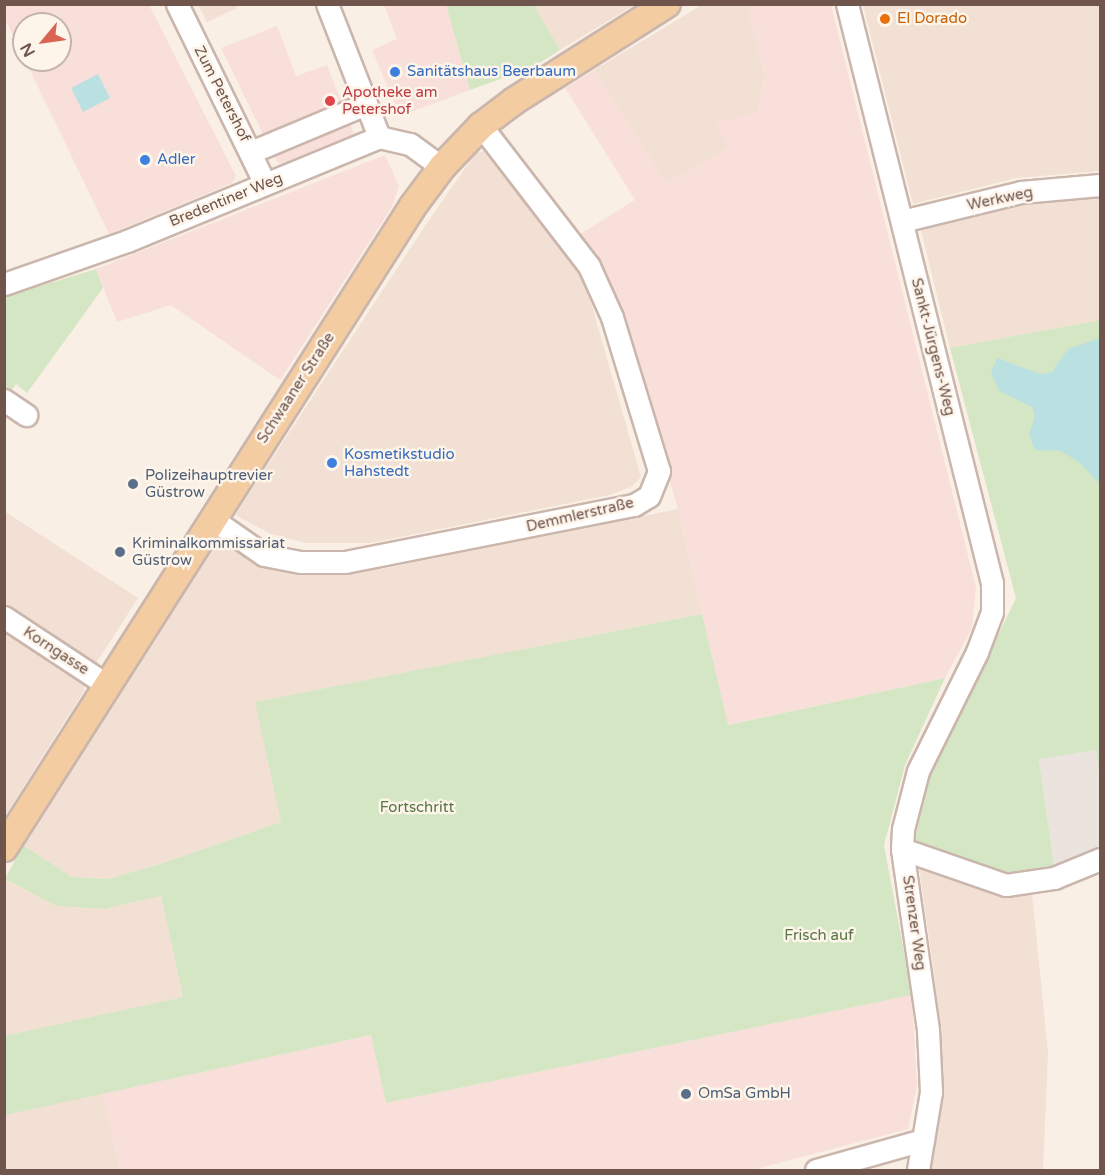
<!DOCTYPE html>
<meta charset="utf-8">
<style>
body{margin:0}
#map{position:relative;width:1105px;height:1175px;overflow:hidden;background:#faefe4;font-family:"Varela Round",sans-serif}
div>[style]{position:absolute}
.residential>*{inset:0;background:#f1e0d3}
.commercial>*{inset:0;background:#f9dfd9}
.industrial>*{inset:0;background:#eae3de}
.green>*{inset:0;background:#d5e6c4}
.water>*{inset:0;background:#bbe0e1}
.roads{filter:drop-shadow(2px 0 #cab6ac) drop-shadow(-2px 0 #cab6ac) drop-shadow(0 2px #cab6ac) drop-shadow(0 -2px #cab6ac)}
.minor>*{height:21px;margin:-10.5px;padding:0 10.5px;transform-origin:10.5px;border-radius:10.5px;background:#fff}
.major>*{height:26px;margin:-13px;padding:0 13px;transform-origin:13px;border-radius:13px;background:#f3cca2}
.dots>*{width:16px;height:16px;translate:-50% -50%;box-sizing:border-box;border:3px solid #fdf4ea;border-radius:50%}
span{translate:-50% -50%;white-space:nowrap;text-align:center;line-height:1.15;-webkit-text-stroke:5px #fdf4ea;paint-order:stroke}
.food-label{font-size:15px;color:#c56008}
.left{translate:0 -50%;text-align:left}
.shop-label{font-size:15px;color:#366cbe}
.health-label{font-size:15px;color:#be3a42}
.street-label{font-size:15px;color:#70554c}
.service-label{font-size:15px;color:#4e5e75}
.park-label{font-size:15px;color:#587545}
.frame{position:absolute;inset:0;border:6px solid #70554c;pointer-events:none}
.north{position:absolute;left:12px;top:12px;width:60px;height:60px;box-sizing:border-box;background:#fdf4ea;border:2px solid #c5b4ab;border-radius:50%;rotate:241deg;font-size:16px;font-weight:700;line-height:24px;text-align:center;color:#70554c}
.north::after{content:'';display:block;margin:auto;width:21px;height:27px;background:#d96454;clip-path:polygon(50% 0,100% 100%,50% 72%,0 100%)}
</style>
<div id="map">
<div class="residential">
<i style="clip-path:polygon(747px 4px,765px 74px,758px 113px,728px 148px,666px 184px,594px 70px,702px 5px)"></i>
<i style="clip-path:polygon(198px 5px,235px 5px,237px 8px,207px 22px)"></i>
<i style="clip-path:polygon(534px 5px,634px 5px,560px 50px)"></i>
<i style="clip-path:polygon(863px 5px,1100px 5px,1100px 171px,1016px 178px,913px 204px)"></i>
<i style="clip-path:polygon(483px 151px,557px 237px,583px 275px,641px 477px,631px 487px,609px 495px,370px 543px,306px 543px,271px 534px,235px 515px,427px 223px,475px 154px)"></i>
<i style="clip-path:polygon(1100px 195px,1100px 320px,950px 348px,920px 226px,1025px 201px)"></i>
<i style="clip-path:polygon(678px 509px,702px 614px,256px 702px,281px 822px,160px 864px,108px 879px,72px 877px,23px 845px,220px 537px,347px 571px,382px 569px)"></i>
<i style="clip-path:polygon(4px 511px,138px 598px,95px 665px,5px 607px)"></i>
<i style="clip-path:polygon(5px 627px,85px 678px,84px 691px,5px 816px)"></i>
<i style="clip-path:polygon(928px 866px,1032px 894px,1048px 1053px,1043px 1170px,928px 1170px,941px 1058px,934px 972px,919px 868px)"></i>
<i style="clip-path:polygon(4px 879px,56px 906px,104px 909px,161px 896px,183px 997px,5px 1036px)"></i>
<i style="clip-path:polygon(103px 1093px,120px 1170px,5px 1170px,4px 1115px)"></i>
</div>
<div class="commercial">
<i style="clip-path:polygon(5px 5px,149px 5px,236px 176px,232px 183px,109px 234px,25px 60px,60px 60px,60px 24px,24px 24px,24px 59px,5px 19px)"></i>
<i style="clip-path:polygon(384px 5px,446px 5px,470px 90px,400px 116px,372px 50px,397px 39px)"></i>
<i style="clip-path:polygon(747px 5px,831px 5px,976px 588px,972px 628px,945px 678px,727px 725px,679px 513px,619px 306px,579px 235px,635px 200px,565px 88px,594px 70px,666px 184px,728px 148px,714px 123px,758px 113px,765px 74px)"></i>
<i style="clip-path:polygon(277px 26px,296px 76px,327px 65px,354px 134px,282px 164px,276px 161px,221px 48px)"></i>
<i style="clip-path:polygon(385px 155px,399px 186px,392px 207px,280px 380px,171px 305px,117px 322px,96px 269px)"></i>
<i style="clip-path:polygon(912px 995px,917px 1086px,908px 1129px,753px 1170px,120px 1170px,103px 1093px,372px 1035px,386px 1103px)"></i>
</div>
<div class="industrial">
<i style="clip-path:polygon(1096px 750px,1100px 782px,1100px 850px,1055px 873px,1039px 758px)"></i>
</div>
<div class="green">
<i style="clip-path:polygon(446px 5px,534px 5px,560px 50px,533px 67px,470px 90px)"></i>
<i style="clip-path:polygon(96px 269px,103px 288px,27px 393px,16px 384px,9px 393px,5px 390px,4px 297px)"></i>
<i style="clip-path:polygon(1100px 320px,1100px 782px,1096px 750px,1039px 759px,1055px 873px,1005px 877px,922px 847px,915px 838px,930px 777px,1016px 598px,950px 348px)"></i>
<i style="clip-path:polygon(702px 614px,728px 725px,945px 678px,905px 765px,884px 845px,912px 995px,386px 1103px,371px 1035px,5px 1115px,4px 1036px,183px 997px,161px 896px,104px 909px,56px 906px,5px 879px,23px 845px,72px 877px,108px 879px,160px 864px,281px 822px,255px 702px)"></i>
</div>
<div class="water">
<i style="clip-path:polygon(98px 74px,110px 98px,83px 112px,71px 88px)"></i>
<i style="clip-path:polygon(1100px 338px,1100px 484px,1080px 463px,1061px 451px,1035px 450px,1029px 434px,1035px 416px,1032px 407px,999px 391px,991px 373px,997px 358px,1040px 374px,1052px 372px,1068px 349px)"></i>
</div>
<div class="roads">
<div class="minor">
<i style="left:177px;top:4px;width:200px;rotate:63.9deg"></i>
<i style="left:327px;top:4px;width:143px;rotate:68.6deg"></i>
<i style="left:847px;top:4px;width:597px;rotate:75.94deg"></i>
<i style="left:992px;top:583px;width:29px;rotate:90deg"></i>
<i style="left:992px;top:612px;width:43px;rotate:110.6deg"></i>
<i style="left:977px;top:652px;width:133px;rotate:116.4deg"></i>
<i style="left:918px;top:771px;width:60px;rotate:104.5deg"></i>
<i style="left:903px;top:829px;width:20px;rotate:93deg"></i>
<i style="left:902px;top:849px;width:183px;rotate:81.8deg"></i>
<i style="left:928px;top:1030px;width:62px;rotate:87.2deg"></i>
<i style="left:931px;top:1092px;width:79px;rotate:99.5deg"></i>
<i style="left:251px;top:152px;width:125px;rotate:-22.7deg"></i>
<i style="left:902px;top:221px;width:122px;rotate:-13.7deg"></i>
<i style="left:1021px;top:192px;width:79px;rotate:-5.1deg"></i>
<i style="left:4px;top:284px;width:130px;rotate:-19.3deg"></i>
<i style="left:127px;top:241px;width:273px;rotate:-22.4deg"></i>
<i style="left:379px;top:137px;width:32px;rotate:13deg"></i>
<i style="left:410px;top:144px;width:39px;rotate:36deg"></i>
<i style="left:4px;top:400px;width:27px;rotate:34deg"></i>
<i style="left:212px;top:519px;width:63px;rotate:34.7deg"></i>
<i style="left:264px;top:555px;width:37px;rotate:11deg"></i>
<i style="left:300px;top:562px;width:45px"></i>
<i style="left:345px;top:562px;width:295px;rotate:-11.2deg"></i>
<i style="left:634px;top:505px;width:17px;rotate:-31deg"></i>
<i style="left:649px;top:496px;width:27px;rotate:-68deg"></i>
<i style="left:659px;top:471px;width:161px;rotate:-107deg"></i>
<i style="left:612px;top:317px;width:56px;rotate:-114.3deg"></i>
<i style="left:589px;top:266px;width:177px;rotate:-127.6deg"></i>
<i style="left:4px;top:617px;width:123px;rotate:33.4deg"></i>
<i style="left:902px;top:849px;width:110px;rotate:19.1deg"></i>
<i style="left:1006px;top:885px;width:49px;rotate:-8.3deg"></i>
<i style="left:1054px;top:878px;width:50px;rotate:-22.4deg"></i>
<i style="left:816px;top:1170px;width:111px;rotate:-15.7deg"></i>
</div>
<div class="major">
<i style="left:4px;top:848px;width:761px;rotate:-57.5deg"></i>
<i style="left:413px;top:206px;width:49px;rotate:-53.4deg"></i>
<i style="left:442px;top:167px;width:57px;rotate:-46.4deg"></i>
<i style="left:481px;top:126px;width:41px;rotate:-37.1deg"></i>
<i style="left:514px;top:101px;width:181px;rotate:-32.4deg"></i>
</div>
</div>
<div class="dots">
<i style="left:885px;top:19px;background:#e8710a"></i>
<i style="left:395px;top:72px;background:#3f7fe0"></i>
<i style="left:330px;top:101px;background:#e0444e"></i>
<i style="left:145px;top:160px;background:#3f7fe0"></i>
<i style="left:332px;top:463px;background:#3f7fe0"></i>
<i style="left:133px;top:484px;background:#5c6f8a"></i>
<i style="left:120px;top:552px;background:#5c6f8a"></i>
<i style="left:686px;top:1094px;background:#5c6f8a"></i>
</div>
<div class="food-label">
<span class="left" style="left:897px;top:19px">El Dorado</span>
</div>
<div class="shop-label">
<span class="left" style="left:407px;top:72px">Sanitätshaus Beerbaum</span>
<span class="left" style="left:157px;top:160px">Adler</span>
<span class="left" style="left:344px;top:463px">Kosmetikstudio<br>Hahstedt</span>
</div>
<div class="health-label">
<span class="left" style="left:342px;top:101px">Apotheke am<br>Petershof</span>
</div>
<div class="street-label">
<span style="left:222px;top:94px;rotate:63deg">Zum Petershof</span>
<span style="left:1000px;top:199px;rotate:-12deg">Werkweg</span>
<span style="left:226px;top:200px;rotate:-22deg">Bredentiner Weg</span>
<span style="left:933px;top:347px;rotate:76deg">Sankt-Jürgens-Weg</span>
<span style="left:296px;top:388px;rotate:-57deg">Schwaaner Straße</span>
<span style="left:580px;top:515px;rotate:-13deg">Demmlerstraße</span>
<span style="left:56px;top:651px;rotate:33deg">Korngasse</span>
<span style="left:914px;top:923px;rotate:82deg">Strenzer Weg</span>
</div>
<div class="service-label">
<span class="left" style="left:145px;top:484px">Polizeihauptrevier<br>Güstrow</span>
<span class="left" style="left:132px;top:552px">Kriminalkommissariat<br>Güstrow</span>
<span class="left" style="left:698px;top:1094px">OmSa GmbH</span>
</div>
<div class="park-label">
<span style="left:417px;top:808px">Fortschritt</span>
<span style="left:819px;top:936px">Frisch auf</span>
</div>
<div class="frame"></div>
<div class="north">N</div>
</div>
